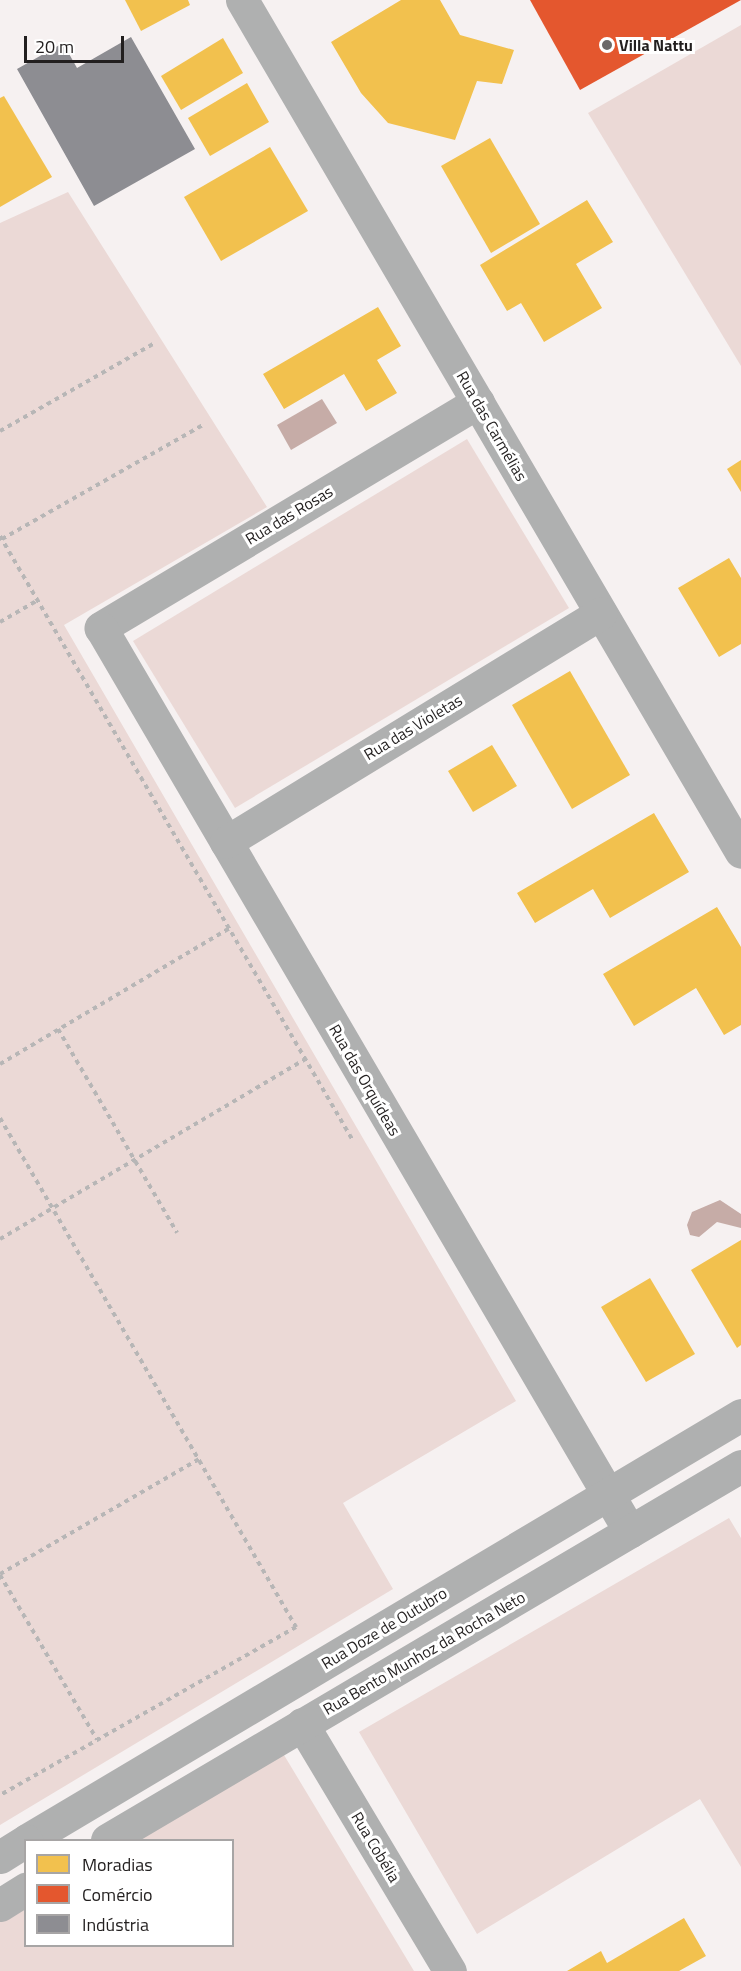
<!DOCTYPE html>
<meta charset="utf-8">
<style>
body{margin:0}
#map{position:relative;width:741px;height:1971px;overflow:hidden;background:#f6f1f1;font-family:"Titillium Web",sans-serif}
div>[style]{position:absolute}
.green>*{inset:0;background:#ebd9d6}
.water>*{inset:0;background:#c6aca7}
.homes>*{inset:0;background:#f2c14e}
.shops>*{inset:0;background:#e4572e}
.industry>*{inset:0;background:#8d8d92}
.path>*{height:4px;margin-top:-2px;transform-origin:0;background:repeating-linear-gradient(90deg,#b7b6b6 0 4.5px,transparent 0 9px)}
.street>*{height:33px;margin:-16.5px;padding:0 16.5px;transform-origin:16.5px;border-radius:16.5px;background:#afb0b0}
.dots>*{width:16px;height:16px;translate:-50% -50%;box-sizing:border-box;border:3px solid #fff;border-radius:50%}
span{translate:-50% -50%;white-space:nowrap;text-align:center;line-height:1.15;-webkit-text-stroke:6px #fff;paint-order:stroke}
.poi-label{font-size:16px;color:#221f1f;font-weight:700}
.left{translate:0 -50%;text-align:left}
.street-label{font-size:16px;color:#221f1f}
.legend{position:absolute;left:24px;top:1839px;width:210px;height:108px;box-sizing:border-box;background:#fff;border:2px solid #a7a5a5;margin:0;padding:8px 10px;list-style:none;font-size:18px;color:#221f1f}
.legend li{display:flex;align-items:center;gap:12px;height:30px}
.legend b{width:30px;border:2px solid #a7a5a5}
.scale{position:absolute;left:24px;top:36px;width:100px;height:27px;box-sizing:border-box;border:3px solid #221f1f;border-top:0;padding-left:8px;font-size:18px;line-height:21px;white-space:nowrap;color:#221f1f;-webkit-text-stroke:4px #fff;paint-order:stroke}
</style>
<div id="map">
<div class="green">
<i style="clip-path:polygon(741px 25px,741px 366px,588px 113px)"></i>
<i style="clip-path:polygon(68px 192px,267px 507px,64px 625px,516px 1401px,343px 1503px,393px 1589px,0 1825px,0 223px)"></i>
<i style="clip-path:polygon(467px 439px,569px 608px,235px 808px,133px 641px)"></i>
<i style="clip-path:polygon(729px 1518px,741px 1538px,741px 1867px,700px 1799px,477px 1934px,359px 1732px)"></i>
<i style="clip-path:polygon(284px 1755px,414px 1971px,0 1971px,0 1918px,25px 1904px,26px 1946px,232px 1946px,232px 1840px,135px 1840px)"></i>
</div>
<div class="water">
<i style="clip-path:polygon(322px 399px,337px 423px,291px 450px,277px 425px)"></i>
<i style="clip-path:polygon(720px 1200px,741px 1214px,741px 1228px,717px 1222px,699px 1237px,690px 1235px,687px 1225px,692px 1212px)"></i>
</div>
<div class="homes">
<i style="clip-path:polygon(125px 0,188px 0,190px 5px,141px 31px)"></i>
<i style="clip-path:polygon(401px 0,440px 0,460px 35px,514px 50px,502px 84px,477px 81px,455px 140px,388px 123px,361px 93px,331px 42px)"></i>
<i style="clip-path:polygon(223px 38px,243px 73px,181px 110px,161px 76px)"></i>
<i style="clip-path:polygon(247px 83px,269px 122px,210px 156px,188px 118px)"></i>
<i style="clip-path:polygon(4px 96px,52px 177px,0 207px,0 98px)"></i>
<i style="clip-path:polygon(490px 138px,540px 224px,491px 253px,441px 166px)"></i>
<i style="clip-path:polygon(270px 147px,308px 211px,221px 261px,184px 197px)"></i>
<i style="clip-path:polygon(587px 200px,613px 242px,576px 264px,602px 308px,544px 342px,521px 303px,507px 311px,480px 265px)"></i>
<i style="clip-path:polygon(378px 307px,401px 346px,377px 360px,397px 393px,366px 411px,344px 374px,284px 409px,263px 374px)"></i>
<i style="clip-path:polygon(741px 460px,741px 492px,727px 469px)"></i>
<i style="clip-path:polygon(729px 558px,741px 578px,741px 644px,719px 657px,678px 588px)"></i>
<i style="clip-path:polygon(570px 671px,630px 775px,572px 809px,512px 705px)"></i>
<i style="clip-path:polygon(492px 745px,517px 786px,473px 812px,448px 771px)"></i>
<i style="clip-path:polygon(654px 813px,689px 872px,610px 918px,593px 889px,535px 923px,517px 893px)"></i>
<i style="clip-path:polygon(717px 907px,741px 947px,741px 1025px,724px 1035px,696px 988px,634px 1026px,603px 974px)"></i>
<i style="clip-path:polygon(741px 1240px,741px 1345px,737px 1348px,691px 1270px)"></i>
<i style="clip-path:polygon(650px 1278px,695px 1354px,646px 1382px,601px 1307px)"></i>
<i style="clip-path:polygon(684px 1918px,706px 1956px,679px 1971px,567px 1971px,601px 1951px,607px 1963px)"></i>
</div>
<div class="shops">
<i style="clip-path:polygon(530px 0,741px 0,580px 90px)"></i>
</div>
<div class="industry">
<i style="clip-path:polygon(131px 37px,195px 149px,94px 206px,17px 69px,63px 43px,77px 68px)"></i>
</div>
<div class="path">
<i style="left:0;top:431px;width:178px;rotate:-29.6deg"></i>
<i style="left:0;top:536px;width:698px;rotate:59.73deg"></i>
<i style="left:2px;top:539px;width:231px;rotate:-29.6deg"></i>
<i style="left:0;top:622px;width:44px;rotate:-30.1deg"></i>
<i style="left:58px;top:1029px;width:236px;rotate:59.7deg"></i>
<i style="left:0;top:1064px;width:267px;rotate:-30.6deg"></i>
<i style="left:0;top:1118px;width:589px;rotate:59.82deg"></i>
<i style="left:296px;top:1627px;width:340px;rotate:150.4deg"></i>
<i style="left:0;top:1239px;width:355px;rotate:-30.5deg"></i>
<i style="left:0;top:1574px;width:230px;rotate:-30deg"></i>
<i style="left:0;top:1575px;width:191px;rotate:59.5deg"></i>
</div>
<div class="street">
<i style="left:242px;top:0;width:987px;rotate:59.64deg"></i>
<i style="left:478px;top:402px;width:440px;rotate:149.1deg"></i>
<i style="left:101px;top:628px;width:1047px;rotate:59.66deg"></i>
<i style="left:226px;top:842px;width:439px;rotate:-31.4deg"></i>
<i style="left:302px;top:1724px;width:288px;rotate:59.1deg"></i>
<i style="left:27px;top:1840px;width:831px;rotate:-30.76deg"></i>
<i style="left:107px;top:1840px;width:736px;rotate:-30.54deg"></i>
<i style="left:0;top:1857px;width:31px;rotate:-32deg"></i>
<i style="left:0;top:1905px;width:31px;rotate:-32deg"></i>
</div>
<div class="dots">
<i style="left:607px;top:45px;background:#6c6868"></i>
</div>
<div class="poi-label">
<span class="left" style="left:619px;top:45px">Villa Nattu</span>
</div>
<div class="street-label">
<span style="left:492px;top:426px;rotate:60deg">Rua das Carmélias</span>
<span style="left:289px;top:515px;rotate:-31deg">Rua das Rosas</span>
<span style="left:413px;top:727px;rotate:-31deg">Rua das Violetas</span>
<span style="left:365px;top:1080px;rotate:60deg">Rua das Orquídeas</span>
<span style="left:384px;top:1628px;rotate:-31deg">Rua Doze de Outubro</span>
<span style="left:424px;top:1653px;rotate:-30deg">Rua Bento Munhoz da Rocha Neto</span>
<span style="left:376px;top:1847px;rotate:59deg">Rua Cobélia</span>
</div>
<ul class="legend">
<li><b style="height:16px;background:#f2c14e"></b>Moradias</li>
<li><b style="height:16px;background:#e4572e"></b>Comércio</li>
<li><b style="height:16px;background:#8d8d92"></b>Indústria</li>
</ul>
<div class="scale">20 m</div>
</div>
